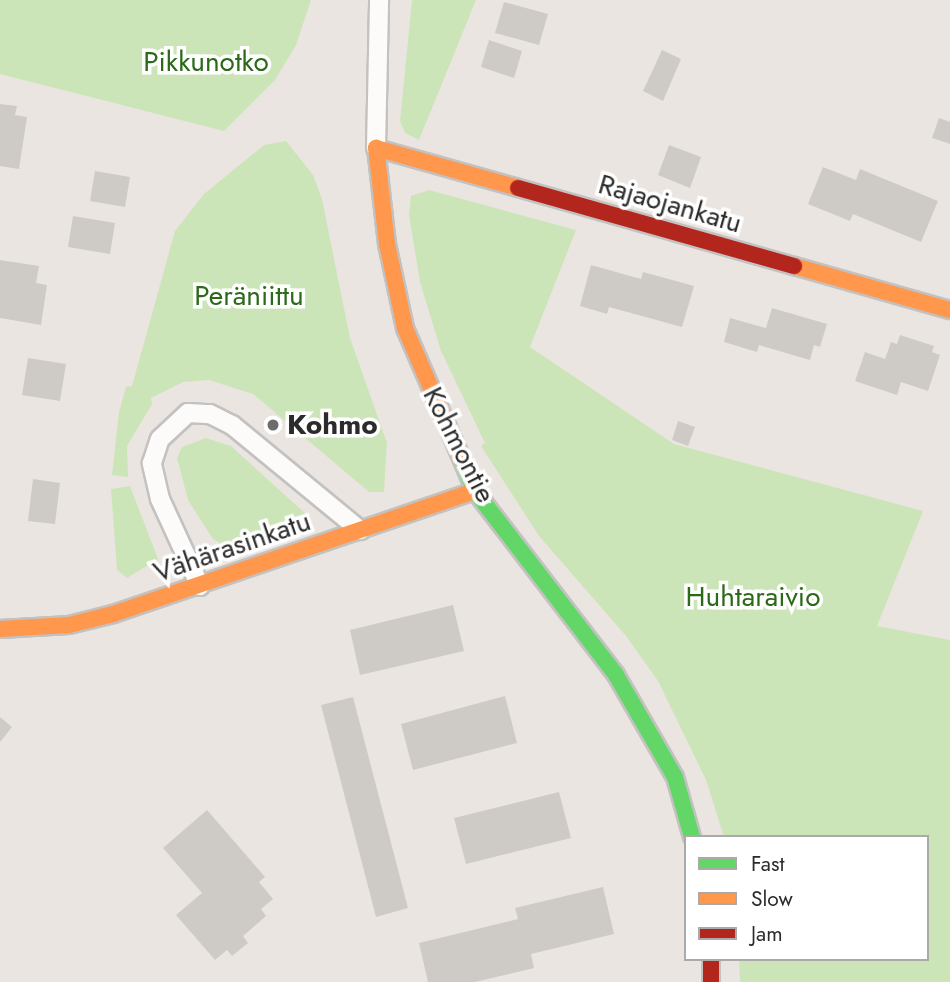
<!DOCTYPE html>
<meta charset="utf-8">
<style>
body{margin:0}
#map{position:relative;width:950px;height:982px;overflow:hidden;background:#eae5e0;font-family:Jost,sans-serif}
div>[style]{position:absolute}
.green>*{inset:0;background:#cce5b8}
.building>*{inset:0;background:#cecbc7}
.roads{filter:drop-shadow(2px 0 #c3c2c1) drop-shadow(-2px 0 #c3c2c1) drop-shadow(0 2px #c3c2c1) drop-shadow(0 -2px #c3c2c1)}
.lane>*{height:18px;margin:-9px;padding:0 9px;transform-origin:9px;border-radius:9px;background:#fcfbfa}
.fast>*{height:16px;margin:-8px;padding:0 8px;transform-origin:8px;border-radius:8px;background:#63d668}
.slow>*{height:16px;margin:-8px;padding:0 8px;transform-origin:8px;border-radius:8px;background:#ff974d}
.jam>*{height:16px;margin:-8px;padding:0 8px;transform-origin:8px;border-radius:8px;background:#b3261e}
.dots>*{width:19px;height:19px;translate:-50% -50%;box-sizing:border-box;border:4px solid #fff;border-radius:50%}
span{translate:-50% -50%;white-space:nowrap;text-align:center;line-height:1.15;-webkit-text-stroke:7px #fff;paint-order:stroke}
.park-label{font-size:28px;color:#2c6a19}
.street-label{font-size:28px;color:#2b2b2b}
.poi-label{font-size:28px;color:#2b2b2b;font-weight:700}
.left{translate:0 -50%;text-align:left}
.legend{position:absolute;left:684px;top:835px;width:245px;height:126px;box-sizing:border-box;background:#fff;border:2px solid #aaa;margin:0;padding:9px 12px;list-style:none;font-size:21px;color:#2b2b2b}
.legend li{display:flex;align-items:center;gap:14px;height:35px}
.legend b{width:35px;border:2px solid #aaa}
</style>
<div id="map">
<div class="green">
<i style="clip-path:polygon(0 0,311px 0,296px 45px,275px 80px,224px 131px,0 74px)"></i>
<i style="clip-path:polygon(412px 0,476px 0,419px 140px,405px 133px,400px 121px)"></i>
<i style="clip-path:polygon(286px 141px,313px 175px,322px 199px,350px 338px,387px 443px,384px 492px,369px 492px,253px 394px,209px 380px,183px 382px,151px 398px,152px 404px,127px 446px,128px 477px,112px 475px,119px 412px,126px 387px,132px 386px,175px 231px,204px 194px,264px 145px)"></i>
<i style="clip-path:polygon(429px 190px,576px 230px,530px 347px,674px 444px,923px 511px,877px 626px,950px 640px,950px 982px,740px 982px,739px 959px,927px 959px,927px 837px,724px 837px,706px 780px,658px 681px,626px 636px,539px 536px,481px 446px,485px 443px,441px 351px,420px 282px,409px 215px,411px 196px)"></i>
<i style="clip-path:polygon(206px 438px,231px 446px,307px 515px,229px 548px,213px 539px,188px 500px,177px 458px,182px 447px)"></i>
<i style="clip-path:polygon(130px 486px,158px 559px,127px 578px,117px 570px,111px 489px)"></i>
</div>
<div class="building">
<i style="clip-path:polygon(504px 2px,548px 14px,539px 45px,495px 33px)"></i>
<i style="clip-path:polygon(489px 40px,522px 51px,514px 78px,481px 67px)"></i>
<i style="clip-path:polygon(662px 50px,681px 59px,663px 101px,643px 91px)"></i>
<i style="clip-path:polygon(0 104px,17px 106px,15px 115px,27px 117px,19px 169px,0 166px)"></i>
<i style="clip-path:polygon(939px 118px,950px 122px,950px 144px,932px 138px)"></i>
<i style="clip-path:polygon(669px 145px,701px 157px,690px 188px,658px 175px)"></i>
<i style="clip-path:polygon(823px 167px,856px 180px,860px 169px,938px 201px,921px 242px,853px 214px,850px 221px,808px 204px)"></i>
<i style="clip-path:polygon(95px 171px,130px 177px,125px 207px,90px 201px)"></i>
<i style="clip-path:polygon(73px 216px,115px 223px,110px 254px,68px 247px)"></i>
<i style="clip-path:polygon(0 260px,39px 266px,36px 283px,47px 285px,41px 325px,0 318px)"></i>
<i style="clip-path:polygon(591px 265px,641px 279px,643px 272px,694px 286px,682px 327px,609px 307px,607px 314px,580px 306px)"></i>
<i style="clip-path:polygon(772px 308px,827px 324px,820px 347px,814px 345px,810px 360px,759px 345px,757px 352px,724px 342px,730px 318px,766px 328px)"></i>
<i style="clip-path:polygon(900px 335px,934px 346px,932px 352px,940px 355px,928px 391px,901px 382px,897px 395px,855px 381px,865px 352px,885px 359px,891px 342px,897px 344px)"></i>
<i style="clip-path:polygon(28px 358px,66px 364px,60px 401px,22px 395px)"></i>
<i style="clip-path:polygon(678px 421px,695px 427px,688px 446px,672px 440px)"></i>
<i style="clip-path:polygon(33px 479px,60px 483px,55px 524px,28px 521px)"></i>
<i style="clip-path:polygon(453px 605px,464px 651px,360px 675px,350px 630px)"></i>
<i style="clip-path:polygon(505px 696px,517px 743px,413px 770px,401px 724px)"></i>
<i style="clip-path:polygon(353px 697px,408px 908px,376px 917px,321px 705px)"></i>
<i style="clip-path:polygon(0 717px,12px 727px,0 742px)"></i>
<i style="clip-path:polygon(559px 792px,571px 838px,466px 864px,454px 818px)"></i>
<i style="clip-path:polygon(207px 810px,265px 877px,259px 882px,273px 899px,261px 909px,266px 916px,243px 936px,248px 943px,232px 956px,227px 950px,215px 960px,176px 915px,202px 893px,163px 848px)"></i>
<i style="clip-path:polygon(603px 887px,614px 934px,531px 954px,534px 968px,475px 982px,428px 982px,419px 943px,518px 919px,515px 908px)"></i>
</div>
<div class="roads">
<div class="lane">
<i style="left:376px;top:148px;width:148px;rotate:-88.8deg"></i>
<i style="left:200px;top:586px;width:96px;rotate:-114.7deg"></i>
<i style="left:160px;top:499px;width:37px;rotate:-103deg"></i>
<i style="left:152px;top:463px;width:25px;rotate:-72deg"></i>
<i style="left:160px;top:439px;width:38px;rotate:-43deg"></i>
<i style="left:188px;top:413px;width:22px;rotate:3deg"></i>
<i style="left:210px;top:414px;width:25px;rotate:27deg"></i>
<i style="left:232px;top:425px;width:166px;rotate:39.4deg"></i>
</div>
<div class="fast">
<i style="left:462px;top:460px;width:34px;rotate:67deg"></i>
<i style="left:475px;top:491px;width:232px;rotate:52.5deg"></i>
<i style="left:616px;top:675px;width:118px;rotate:60deg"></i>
<i style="left:675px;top:777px;width:62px;rotate:74.2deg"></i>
</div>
<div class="slow">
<i style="left:794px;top:266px;width:162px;rotate:15.8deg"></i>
<i style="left:462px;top:460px;width:144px;rotate:-113.4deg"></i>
<i style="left:405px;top:328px;width:86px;rotate:-102.1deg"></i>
<i style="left:387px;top:244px;width:97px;rotate:-96.5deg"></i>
<i style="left:376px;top:148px;width:148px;rotate:15.7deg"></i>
<i style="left:0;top:629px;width:69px;rotate:-3.3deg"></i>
<i style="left:69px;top:625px;width:45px;rotate:-14deg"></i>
<i style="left:113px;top:614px;width:382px;rotate:-18.8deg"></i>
</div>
<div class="jam">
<i style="left:518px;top:188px;width:287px;rotate:15.8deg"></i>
<i style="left:711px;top:959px;width:23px;rotate:90deg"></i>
</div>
</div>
<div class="dots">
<i style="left:273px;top:425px;background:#6e6c6a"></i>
</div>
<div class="park-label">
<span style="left:206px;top:62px">Pikkunotko</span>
<span style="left:249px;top:296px">Peräniittu</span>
<span style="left:753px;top:597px">Huhtaraivio</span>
</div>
<div class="street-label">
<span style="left:670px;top:204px;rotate:16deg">Rajaojankatu</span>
<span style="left:459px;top:445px;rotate:63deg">Kohmontie</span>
<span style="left:232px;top:547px;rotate:-19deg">Vähärasinkatu</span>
</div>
<div class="poi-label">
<span class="left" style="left:287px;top:425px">Kohmo</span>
</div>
<ul class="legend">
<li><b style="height:9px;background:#63d668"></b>Fast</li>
<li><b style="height:9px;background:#ff974d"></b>Slow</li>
<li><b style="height:9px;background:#b3261e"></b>Jam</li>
</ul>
</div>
